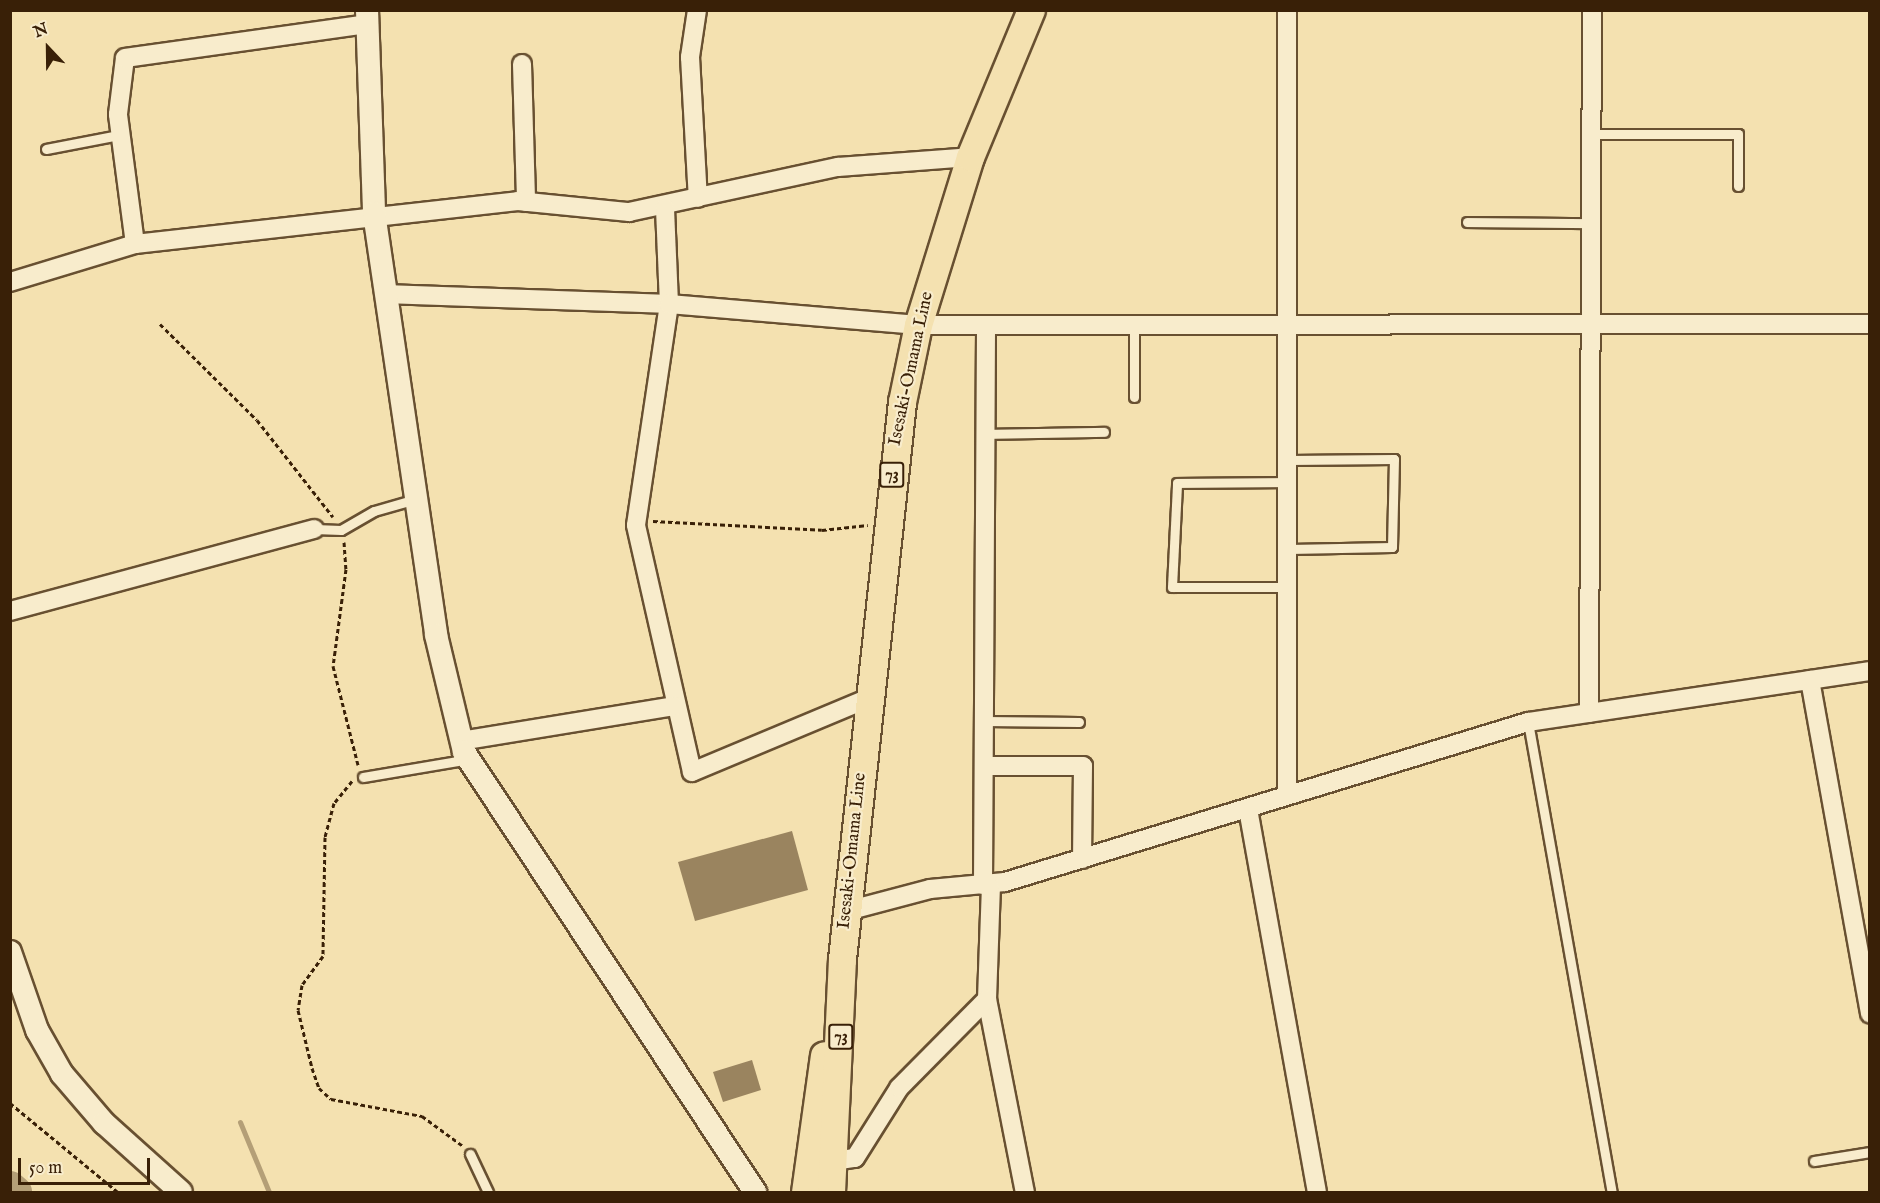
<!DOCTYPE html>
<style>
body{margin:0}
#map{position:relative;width:1880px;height:1203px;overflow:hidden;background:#f4e1b0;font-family:"IM FELL English",serif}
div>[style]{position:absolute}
.stream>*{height:5px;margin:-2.5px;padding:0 2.5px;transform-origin:2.5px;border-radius:2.5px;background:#b49f77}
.river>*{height:32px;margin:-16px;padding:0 16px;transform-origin:16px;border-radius:16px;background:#b49f77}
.building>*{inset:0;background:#9a845f}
.path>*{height:3px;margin-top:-1.5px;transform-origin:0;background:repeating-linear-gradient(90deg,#392007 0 4.5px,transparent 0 7.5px)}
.roads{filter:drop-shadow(2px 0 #685031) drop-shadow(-2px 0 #685031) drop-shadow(0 2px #685031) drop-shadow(0 -2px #685031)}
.service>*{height:9px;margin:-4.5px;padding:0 4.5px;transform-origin:4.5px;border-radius:4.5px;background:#f8eccc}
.minor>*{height:18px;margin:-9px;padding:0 9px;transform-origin:9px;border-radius:9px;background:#f8eccc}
.tertiary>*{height:22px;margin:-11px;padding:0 11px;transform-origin:11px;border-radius:11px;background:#f8eccc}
.primary>*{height:27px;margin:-13.5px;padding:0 13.5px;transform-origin:13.5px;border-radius:13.5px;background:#f4e1b0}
span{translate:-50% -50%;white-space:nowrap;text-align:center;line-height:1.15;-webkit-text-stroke:4.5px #f8eccc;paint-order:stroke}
.shield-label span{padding:2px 4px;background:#f8eccc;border:2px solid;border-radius:4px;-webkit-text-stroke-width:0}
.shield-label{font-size:16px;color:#392007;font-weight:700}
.street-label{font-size:18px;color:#392007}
.frame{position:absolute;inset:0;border:12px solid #392007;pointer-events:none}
.north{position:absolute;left:18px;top:18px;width:60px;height:60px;-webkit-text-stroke:4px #f8eccc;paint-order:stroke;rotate:338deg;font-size:16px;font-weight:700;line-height:24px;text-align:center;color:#392007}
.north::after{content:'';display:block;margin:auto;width:21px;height:27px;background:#392007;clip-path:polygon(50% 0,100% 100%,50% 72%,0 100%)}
.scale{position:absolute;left:18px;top:1158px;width:132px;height:27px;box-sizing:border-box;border:3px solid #392007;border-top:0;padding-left:8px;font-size:18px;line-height:21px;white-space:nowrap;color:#392007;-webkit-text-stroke:4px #f8eccc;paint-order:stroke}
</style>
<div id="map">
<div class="stream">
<i style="left:240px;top:1122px;width:76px;rotate:67.5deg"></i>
</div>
<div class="river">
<i style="left:10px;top:1187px;width:8px;rotate:40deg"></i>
</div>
<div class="building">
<i style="clip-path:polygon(792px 831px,808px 890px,695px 921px,678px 862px)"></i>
<i style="clip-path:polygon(752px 1060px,761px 1090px,723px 1102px,713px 1072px)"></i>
</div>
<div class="path">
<i style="left:160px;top:324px;width:136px;rotate:44.7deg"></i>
<i style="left:257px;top:420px;width:123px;rotate:51.9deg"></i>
<i style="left:653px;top:521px;width:169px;rotate:3deg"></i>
<i style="left:822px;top:530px;width:46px;rotate:-6.2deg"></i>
<i style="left:344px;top:542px;width:27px;rotate:86deg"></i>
<i style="left:346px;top:569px;width:98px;rotate:97.6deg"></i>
<i style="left:333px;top:666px;width:102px;rotate:75.8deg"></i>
<i style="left:352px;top:781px;width:28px;rotate:129deg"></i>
<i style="left:334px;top:803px;width:35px;rotate:105deg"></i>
<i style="left:325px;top:837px;width:119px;rotate:91deg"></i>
<i style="left:323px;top:956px;width:36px;rotate:126deg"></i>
<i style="left:302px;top:985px;width:25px;rotate:99deg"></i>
<i style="left:298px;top:1010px;width:60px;rotate:76.4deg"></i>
<i style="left:312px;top:1068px;width:21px;rotate:71deg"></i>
<i style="left:319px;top:1088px;width:16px;rotate:43deg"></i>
<i style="left:331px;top:1099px;width:93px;rotate:10.6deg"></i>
<i style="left:422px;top:1116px;width:51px;rotate:36.2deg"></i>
<i style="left:10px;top:1103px;width:140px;rotate:39.5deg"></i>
</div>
<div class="roads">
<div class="service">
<i style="left:1593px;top:134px;width:145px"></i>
<i style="left:1738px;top:134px;width:52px;rotate:90deg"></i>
<i style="left:46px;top:149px;width:74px;rotate:-10.9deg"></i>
<i style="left:1467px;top:222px;width:126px;rotate:0.5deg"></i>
<i style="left:1134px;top:326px;width:71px;rotate:90deg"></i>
<i style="left:986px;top:434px;width:118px;rotate:-1deg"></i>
<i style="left:314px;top:529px;width:27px;rotate:2deg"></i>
<i style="left:341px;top:530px;width:38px;rotate:-30deg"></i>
<i style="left:374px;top:511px;width:44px;rotate:-15.9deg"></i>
<i style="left:1289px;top:549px;width:103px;rotate:-1.1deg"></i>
<i style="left:1392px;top:547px;width:88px;rotate:-88.7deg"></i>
<i style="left:1394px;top:459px;width:105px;rotate:179.5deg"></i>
<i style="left:1288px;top:587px;width:116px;rotate:180deg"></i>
<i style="left:1172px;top:587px;width:104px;rotate:-87.2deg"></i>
<i style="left:1177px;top:483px;width:112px;rotate:-0.5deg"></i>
<i style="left:984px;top:721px;width:95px;rotate:0.6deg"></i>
<i style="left:1528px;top:722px;width:477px;rotate:79.9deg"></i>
<i style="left:363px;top:777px;width:108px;rotate:-9.6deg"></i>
<i style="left:470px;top:1154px;width:42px;rotate:64.7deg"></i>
<i style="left:1814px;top:1161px;width:57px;rotate:-9.1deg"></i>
</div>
<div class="minor">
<i style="left:697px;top:10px;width:48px;rotate:98.5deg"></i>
<i style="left:690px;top:57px;width:141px;rotate:86.8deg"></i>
<i style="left:522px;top:64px;width:138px;rotate:88.3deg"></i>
<i style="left:135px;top:244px;width:131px;rotate:-97.5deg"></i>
<i style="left:118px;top:114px;width:56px;rotate:-82.9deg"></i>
<i style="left:125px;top:58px;width:244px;rotate:-8deg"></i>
<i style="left:10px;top:282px;width:131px;rotate:-16.9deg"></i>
<i style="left:135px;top:244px;width:385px;rotate:-6.4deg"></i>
<i style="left:518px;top:201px;width:112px;rotate:5.7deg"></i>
<i style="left:629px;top:212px;width:214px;rotate:-12.2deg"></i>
<i style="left:838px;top:167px;width:132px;rotate:-4.3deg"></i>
<i style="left:386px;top:294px;width:283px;rotate:2deg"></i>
<i style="left:669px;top:304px;width:96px;rotate:-92.4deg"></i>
<i style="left:10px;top:611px;width:315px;rotate:-15.1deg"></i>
<i style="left:1810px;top:680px;width:339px;rotate:79.8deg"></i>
<i style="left:869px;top:698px;width:192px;rotate:157.3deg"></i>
<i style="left:692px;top:772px;width:253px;rotate:-102.8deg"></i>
<i style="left:636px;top:525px;width:223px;rotate:-81.5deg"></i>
<i style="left:669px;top:304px;width:250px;rotate:4.8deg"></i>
<i style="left:918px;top:325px;width:952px;rotate:-0.06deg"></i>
<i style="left:1589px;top:713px;width:703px;rotate:-89.76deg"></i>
<i style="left:461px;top:741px;width:216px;rotate:-9.3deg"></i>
<i style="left:984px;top:766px;width:99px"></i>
<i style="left:1083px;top:766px;width:93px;rotate:90.6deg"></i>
<i style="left:1287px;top:795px;width:785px;rotate:-90deg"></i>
<i style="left:1248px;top:809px;width:389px;rotate:79.8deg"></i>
<i style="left:983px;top:885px;width:559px;rotate:-89.69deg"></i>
<i style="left:991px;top:885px;width:114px;rotate:92deg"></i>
<i style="left:987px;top:999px;width:197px;rotate:78.9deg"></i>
<i style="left:847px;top:911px;width:86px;rotate:-14.8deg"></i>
<i style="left:930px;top:889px;width:75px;rotate:-5.3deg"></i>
<i style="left:1005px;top:882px;width:547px;rotate:-17.01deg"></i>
<i style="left:1528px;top:722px;width:346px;rotate:-8.5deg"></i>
<i style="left:833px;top:1161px;width:22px;rotate:-8deg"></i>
<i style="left:855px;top:1158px;width:83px;rotate:-57.8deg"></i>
<i style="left:899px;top:1088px;width:125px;rotate:-45.3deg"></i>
</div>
<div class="tertiary">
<i style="left:367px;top:10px;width:203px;rotate:88deg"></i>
<i style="left:374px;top:213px;width:427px;rotate:81.6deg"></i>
<i style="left:436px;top:635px;width:120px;rotate:76.5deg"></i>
<i style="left:464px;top:752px;width:528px;rotate:56.52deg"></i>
<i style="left:10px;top:952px;width:83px;rotate:70.9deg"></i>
<i style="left:37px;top:1030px;width:51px;rotate:60.4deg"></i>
<i style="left:62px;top:1074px;width:65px;rotate:49.4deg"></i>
<i style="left:104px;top:1123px;width:103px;rotate:41.9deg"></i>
</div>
<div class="primary">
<i style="left:805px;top:1192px;width:138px;rotate:-82.1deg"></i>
<i style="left:831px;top:1192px;width:233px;rotate:-87.3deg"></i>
<i style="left:842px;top:959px;width:560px;rotate:-83.85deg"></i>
<i style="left:902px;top:402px;width:79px;rotate:-78.3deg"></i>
<i style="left:918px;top:325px;width:176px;rotate:-72.8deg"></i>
<i style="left:970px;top:157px;width:159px;rotate:-67.5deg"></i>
</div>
</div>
<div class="shield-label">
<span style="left:892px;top:475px">73</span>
<span style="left:841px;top:1037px">73</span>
</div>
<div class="street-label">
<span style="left:912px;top:369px;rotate:-78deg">Isesaki-Omama Line</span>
<span style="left:853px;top:851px;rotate:-84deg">Isesaki-Omama Line</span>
</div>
<div class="frame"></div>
<div class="north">N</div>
<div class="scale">50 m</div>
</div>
